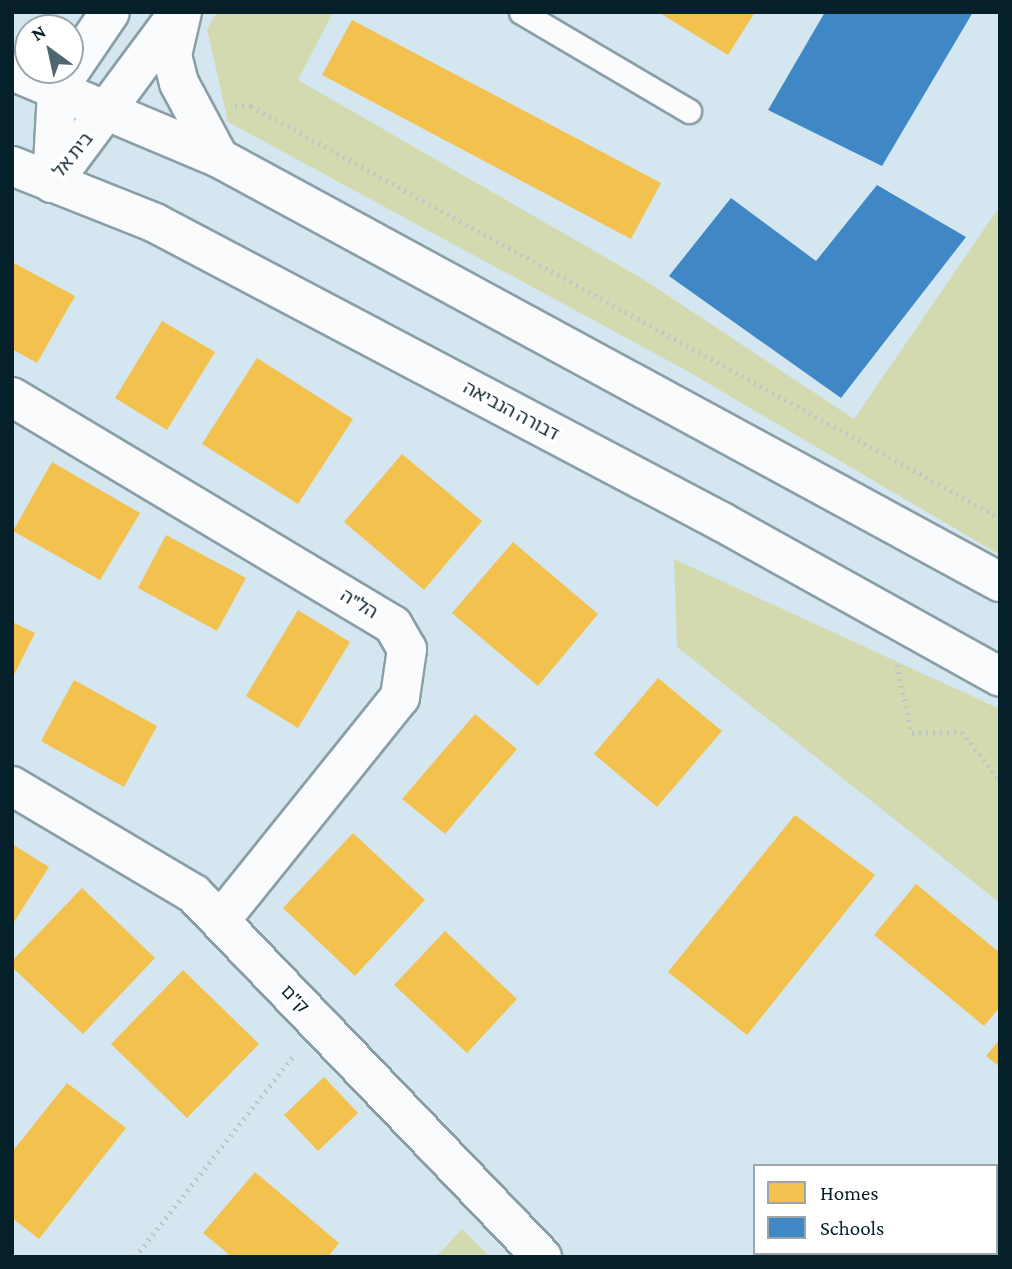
<!DOCTYPE html>
<meta charset="utf-8">
<style>
body{margin:0}
#map{position:relative;width:1012px;height:1269px;overflow:hidden;background:#d4e7f0;font-family:"Crimson Pro","Noto Sans Hebrew",serif}
div>[style]{position:absolute}
.green>*{inset:0;background:#d3dab0}
.homes>*{inset:0;background:#f2c14e}
.schools>*{inset:0;background:#3f88c5}
.path>*{height:4.5px;margin-top:-2.25px;transform-origin:0;background:repeating-linear-gradient(90deg,#bdc7ca 0 2px,transparent 0 7px)}
.roads{filter:drop-shadow(2px 0 #8a9ea7) drop-shadow(-2px 0 #8a9ea7) drop-shadow(0 2px #8a9ea7) drop-shadow(0 -2px #8a9ea7)}
.lane>*{height:23px;margin:-11.5px;padding:0 11.5px;transform-origin:11.5px;border-radius:11.5px;background:#f9fbfd}
.street>*{height:38px;margin:-19px;padding:0 19px;transform-origin:19px;border-radius:19px;background:#f9fbfd}
.secondary>*{height:38px;margin:-19px;padding:0 19px;transform-origin:19px;border-radius:19px;background:#f9fbfd}
span{translate:-50% -50%;white-space:nowrap;text-align:center;line-height:1.15;-webkit-text-stroke:7px #fff;paint-order:stroke}
.street-label{font-size:18px;color:#06202a}
.frame{position:absolute;inset:0;border:14px solid #06202a;pointer-events:none}
.legend{position:absolute;left:753px;top:1164px;width:245px;height:91px;box-sizing:border-box;background:#fff;border:2px solid #9ba6aa;margin:0;padding:9px 12px;list-style:none;font-size:21px;color:#06202a}
.legend li{display:flex;align-items:center;gap:14px;height:35px}
.legend b{width:35px;border:2px solid #9ba6aa}
.north{position:absolute;left:14px;top:14px;width:70px;height:70px;box-sizing:border-box;background:#fff;border:2px solid #9ba6aa;border-radius:50%;rotate:327deg;font-size:19px;font-weight:700;line-height:28px;text-align:center;color:#06202a}
.north::after{content:'';display:block;margin:auto;width:24px;height:32px;background:#4e666f;clip-path:polygon(50% 0,100% 100%,50% 72%,0 100%)}
</style>
<div id="map">
<div class="green">
<i style="clip-path:polygon(217px 12px,333px 12px,298px 80px,643px 279px,854px 419px,1000px 206px,1000px 555px,689px 372px,228px 122px,207px 29px)"></i>
<i style="clip-path:polygon(674px 559px,1000px 709px,1000px 903px,677px 647px)"></i>
<i style="clip-path:polygon(462px 1229px,490px 1257px,436px 1257px)"></i>
</div>
<div class="homes">
<i style="clip-path:polygon(658px 12px,755px 12px,728px 55px)"></i>
<i style="clip-path:polygon(352px 20px,661px 183px,631px 239px,322px 75px)"></i>
<i style="clip-path:polygon(12px 262px,75px 296px,37px 363px,12px 349px)"></i>
<i style="clip-path:polygon(162px 321px,215px 352px,167px 430px,115px 398px)"></i>
<i style="clip-path:polygon(257px 358px,353px 419px,298px 504px,202px 444px)"></i>
<i style="clip-path:polygon(402px 454px,482px 521px,424px 590px,344px 522px)"></i>
<i style="clip-path:polygon(52px 462px,140px 513px,100px 580px,13px 531px)"></i>
<i style="clip-path:polygon(166px 535px,246px 578px,217px 631px,138px 588px)"></i>
<i style="clip-path:polygon(513px 542px,598px 614px,538px 686px,452px 613px)"></i>
<i style="clip-path:polygon(298px 610px,350px 642px,298px 728px,246px 696px)"></i>
<i style="clip-path:polygon(12px 622px,35px 633px,12px 679px)"></i>
<i style="clip-path:polygon(658px 678px,722px 731px,657px 807px,594px 754px)"></i>
<i style="clip-path:polygon(74px 680px,157px 726px,124px 787px,41px 741px)"></i>
<i style="clip-path:polygon(475px 714px,517px 749px,445px 834px,402px 799px)"></i>
<i style="clip-path:polygon(795px 815px,875px 875px,747px 1035px,668px 972px)"></i>
<i style="clip-path:polygon(353px 833px,425px 900px,355px 976px,283px 908px)"></i>
<i style="clip-path:polygon(12px 844px,49px 867px,12px 925px)"></i>
<i style="clip-path:polygon(916px 884px,1000px 953px,1000px 1007px,984px 1026px,874px 935px)"></i>
<i style="clip-path:polygon(82px 888px,155px 958px,83px 1034px,12px 967px,12px 961px)"></i>
<i style="clip-path:polygon(445px 931px,517px 999px,467px 1053px,394px 985px)"></i>
<i style="clip-path:polygon(183px 970px,259px 1044px,187px 1118px,111px 1044px)"></i>
<i style="clip-path:polygon(1000px 1039px,1000px 1067px,986px 1056px)"></i>
<i style="clip-path:polygon(324px 1077px,358px 1113px,318px 1151px,284px 1115px)"></i>
<i style="clip-path:polygon(67px 1083px,126px 1128px,39px 1239px,12px 1218px,12px 1152px)"></i>
<i style="clip-path:polygon(255px 1172px,339px 1243px,328px 1257px,232px 1257px,203px 1233px)"></i>
</div>
<div class="schools">
<i style="clip-path:polygon(825px 12px,973px 12px,882px 166px,768px 110px)"></i>
<i style="clip-path:polygon(877px 185px,966px 237px,841px 398px,669px 276px,731px 198px,816px 261px)"></i>
</div>
<div class="path">
<i style="left:235px;top:105px;width:16px;rotate:4deg"></i>
<i style="left:251px;top:106px;width:855px;rotate:28.81deg"></i>
<i style="left:897px;top:665px;width:70px;rotate:77.6deg"></i>
<i style="left:912px;top:733px;width:50px;rotate:-1.1deg"></i>
<i style="left:962px;top:732px;width:62px;rotate:52.2deg"></i>
<i style="left:135px;top:1257px;width:257px;rotate:-51.8deg"></i>
</div>
<div class="roads">
<div class="lane">
<i style="left:521px;top:12px;width:195px;rotate:30.5deg"></i>
</div>
<div class="street">
<i style="left:52px;top:183px;width:213px;rotate:-53.4deg"></i>
<i style="left:52px;top:183px;width:93px;rotate:-86.9deg"></i>
<i style="left:57px;top:90px;width:94px;rotate:-55.8deg"></i>
<i style="left:12px;top:397px;width:444px;rotate:30.9deg"></i>
<i style="left:393px;top:625px;width:28px;rotate:60deg"></i>
<i style="left:407px;top:649px;width:49px;rotate:98.3deg"></i>
<i style="left:400px;top:697px;width:287px;rotate:128.8deg"></i>
<i style="left:12px;top:786px;width:212px;rotate:30.7deg"></i>
<i style="left:194px;top:894px;width:503px;rotate:46.21deg"></i>
</div>
<div class="secondary">
<i style="left:182px;top:12px;width:44px;rotate:103.1deg"></i>
<i style="left:172px;top:55px;width:29px;rotate:76deg"></i>
<i style="left:179px;top:83px;width:85px;rotate:61.9deg"></i>
<i style="left:12px;top:71px;width:225px;rotate:22.8deg"></i>
<i style="left:219px;top:158px;width:889px;rotate:28.5deg"></i>
<i style="left:12px;top:166px;width:154px;rotate:21.7deg"></i>
<i style="left:155px;top:223px;width:641px;rotate:27.8deg"></i>
<i style="left:722px;top:522px;width:318px;rotate:29.1deg"></i>
</div>
</div>
<div class="street-label">
<span style="left:73px;top:155px;rotate:-51deg">בית אל</span>
<span style="left:511px;top:411px;rotate:28deg">דבורה הנביאה</span>
<span style="left:359px;top:604px;rotate:31deg">הל"ה</span>
<span style="left:295px;top:999px;rotate:46deg">ק"ם</span>
</div>
<div class="frame"></div>
<ul class="legend">
<li><b style="height:19px;background:#f2c14e"></b>Homes</li>
<li><b style="height:19px;background:#3f88c5"></b>Schools</li>
</ul>
<div class="north">N</div>
</div>
